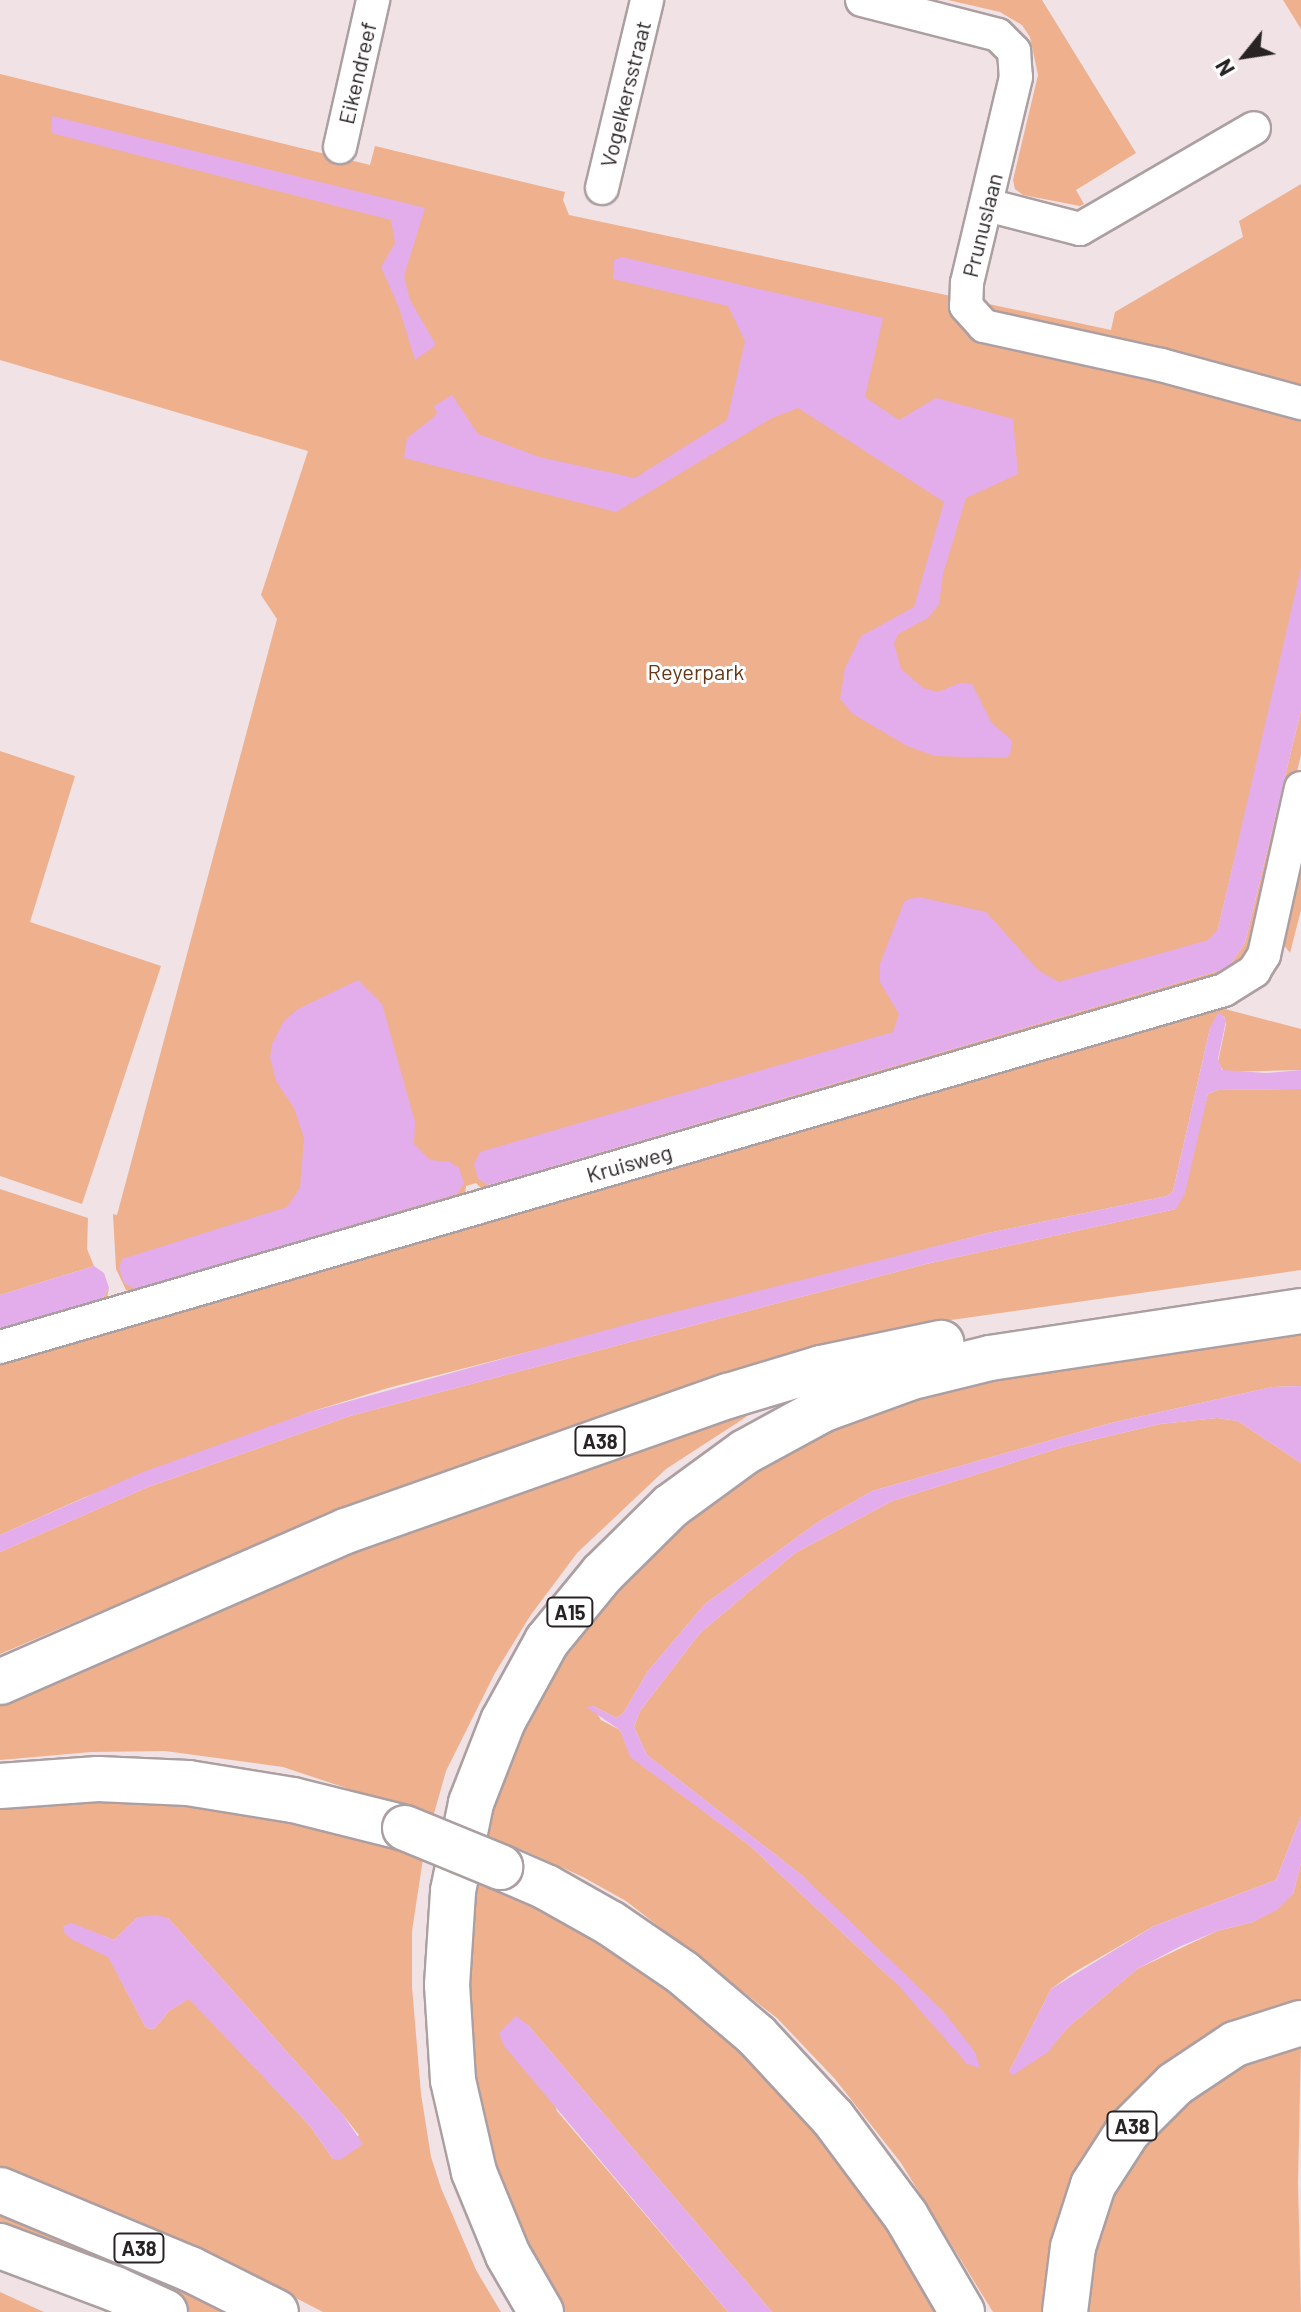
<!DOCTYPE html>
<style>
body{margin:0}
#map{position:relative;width:1301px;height:2312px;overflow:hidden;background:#f0e2e5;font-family:Barlow,sans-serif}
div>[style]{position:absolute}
.green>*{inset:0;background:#eeb08d}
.water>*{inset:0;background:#e3adeb}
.roads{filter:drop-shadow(2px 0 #ac9fa1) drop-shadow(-2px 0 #ac9fa1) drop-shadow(0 2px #ac9fa1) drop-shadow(0 -2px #ac9fa1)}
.minor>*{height:32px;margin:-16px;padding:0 16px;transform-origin:16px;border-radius:16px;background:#fff}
.highway>*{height:44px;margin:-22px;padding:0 22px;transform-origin:22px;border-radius:22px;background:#fff}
.bridges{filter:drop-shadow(2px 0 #ac9fa1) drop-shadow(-2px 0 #ac9fa1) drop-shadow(0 2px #ac9fa1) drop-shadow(0 -2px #ac9fa1)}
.highway-bridge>*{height:44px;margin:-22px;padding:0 22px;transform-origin:22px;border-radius:22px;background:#fff}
span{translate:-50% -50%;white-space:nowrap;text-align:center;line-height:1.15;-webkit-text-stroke:6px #fff;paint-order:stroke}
.shield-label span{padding:2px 6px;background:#fff;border:2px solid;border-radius:6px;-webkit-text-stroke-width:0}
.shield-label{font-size:20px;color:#292424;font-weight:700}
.street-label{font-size:22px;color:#292424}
.park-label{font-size:22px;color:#663719}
.north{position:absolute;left:1205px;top:16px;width:80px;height:80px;-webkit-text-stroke:6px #fff;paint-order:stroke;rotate:240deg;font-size:22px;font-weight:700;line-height:32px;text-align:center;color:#292424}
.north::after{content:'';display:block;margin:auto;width:28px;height:36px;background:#292424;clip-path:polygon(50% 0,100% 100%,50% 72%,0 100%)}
</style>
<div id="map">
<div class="green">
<i style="clip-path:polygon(948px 0,1042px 0,1136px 153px,1076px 190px,1084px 204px,1080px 206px,1023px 195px,1015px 189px,1013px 180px,1038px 75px,1030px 37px,1022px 25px,1000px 12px)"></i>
<i style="clip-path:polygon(1283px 0,1301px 0,1301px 29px)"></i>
<i style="clip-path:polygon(0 74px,370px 165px,375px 146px,565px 192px,563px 200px,569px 215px,1111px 330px,1115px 312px,1243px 237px,1239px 221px,1301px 184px,1301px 576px,1218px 929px,1209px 945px,483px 1181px,489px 1185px,1228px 968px,1245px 943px,1301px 710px,1301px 755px,1256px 941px,1245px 958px,1229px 974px,483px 1190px,476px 1183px,466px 1186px,465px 1195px,132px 1293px,126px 1290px,116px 1269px,113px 1214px,117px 1215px,277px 619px,261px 595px,308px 451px,0 360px)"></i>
<i style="clip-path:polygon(0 751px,75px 776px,30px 922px,161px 966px,82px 1204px,0 1176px)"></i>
<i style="clip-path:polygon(1301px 845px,1301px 910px,1290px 953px,1281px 941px)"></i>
<i style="clip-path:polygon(1221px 1008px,1301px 1029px,1301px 1070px,1224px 1072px,1218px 1062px,1226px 1024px,1224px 1016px,1210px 1028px,1173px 1191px,1167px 1196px,988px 1233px,388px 1388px,310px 1412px,83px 1498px,0 1535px,0 1357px,1166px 1020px)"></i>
<i style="clip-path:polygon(1301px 1089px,1301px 1270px,937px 1322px,798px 1353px,717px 1376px,334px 1512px,0 1654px,0 1552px,148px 1487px,350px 1416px,926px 1264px,1176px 1209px,1208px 1094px,1218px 1090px)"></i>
<i style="clip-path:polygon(0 1189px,88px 1218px,87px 1249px,94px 1266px,0 1295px)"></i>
<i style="clip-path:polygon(109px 1288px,106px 1302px,0 1337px,0 1328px,102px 1299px)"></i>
<i style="clip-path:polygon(1301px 1327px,1301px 1386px,1272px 1387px,1111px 1423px,872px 1491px,818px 1522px,705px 1604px,648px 1671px,624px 1712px,617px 1718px,593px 1706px,601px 1720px,620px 1730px,631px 1757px,749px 1845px,898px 1985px,966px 2064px,804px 1877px,647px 1755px,634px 1727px,640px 1711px,700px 1633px,795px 1553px,892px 1501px,1063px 1447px,1160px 1424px,1217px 1418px,1238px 1421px,1301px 1463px,1301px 1816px,1276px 1880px,1154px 1926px,1073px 1973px,1051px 1989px,1009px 2072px,1047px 2052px,1067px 2028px,1137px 1969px,1217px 1931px,1253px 1922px,1293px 1894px,1301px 1863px,1301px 2008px,1162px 2076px,1050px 2312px,993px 2312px,901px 2163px,835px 2079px,777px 2018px,626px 1901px,583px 1877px,521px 1849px,483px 1841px,505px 1759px,554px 1669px,600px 1603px,699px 1505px,796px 1444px,936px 1391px,1073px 1362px)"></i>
<i style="clip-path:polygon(751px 1406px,746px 1417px,666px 1469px,577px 1553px,530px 1616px,495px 1673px,446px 1771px,433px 1817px,283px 1767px,165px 1751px,91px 1752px,0 1760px,0 1696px,241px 1588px)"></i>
<i style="clip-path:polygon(evenodd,86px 1795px,279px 1810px,424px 1852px,412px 1931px,412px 1987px,421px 2094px,431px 2157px,441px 2188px,476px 2270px,501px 2312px,323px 2312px,224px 2261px,0 2169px,0 1806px,86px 1795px,138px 1917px,168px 1918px,343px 2115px,359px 2135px,333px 2159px,310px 2126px,189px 1998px,169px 2011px,154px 2029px,146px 2028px,108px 1956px,72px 1924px,114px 1940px,138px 1917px)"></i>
<i style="clip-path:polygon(476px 1871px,568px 1913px,764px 2062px,863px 2187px,941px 2312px,772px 2312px,528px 2025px,557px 2111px,728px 2312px,556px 2312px,495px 2188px,461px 2026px)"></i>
<i style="clip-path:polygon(1301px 2041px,1298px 2182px,1301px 2312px,1077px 2312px,1109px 2196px,1139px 2149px,1184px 2100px,1223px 2072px)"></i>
<i style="clip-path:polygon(0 2215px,127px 2265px,230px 2312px,184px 2312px,0 2235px)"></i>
<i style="clip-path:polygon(0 2292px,44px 2312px,0 2312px)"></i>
</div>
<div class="water">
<i style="clip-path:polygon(52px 116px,425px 208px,404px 276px,410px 300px,436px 345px,415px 360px,399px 308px,381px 267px,395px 243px,391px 220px,51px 133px)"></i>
<i style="clip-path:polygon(622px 257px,883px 318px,865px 397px,899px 420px,936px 398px,1013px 419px,1018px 474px,966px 498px,943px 574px,939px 604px,928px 618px,898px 634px,894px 644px,901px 669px,923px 688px,938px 692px,960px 683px,972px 684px,991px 722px,1012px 741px,1010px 755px,1006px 758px,935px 756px,907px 746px,853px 714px,840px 699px,845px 668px,861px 636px,914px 607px,944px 502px,798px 408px,772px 418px,616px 512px,404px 458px,407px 438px,434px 417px,437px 413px,434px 406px,452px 395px,478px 434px,539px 457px,635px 478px,727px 420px,745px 341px,728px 306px,613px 279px,614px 260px)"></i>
<i style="clip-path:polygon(1301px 568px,1301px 710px,1245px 943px,1228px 968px,489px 1185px,478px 1179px,474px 1164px,480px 1152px,893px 1032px,899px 1014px,880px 982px,880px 964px,904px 902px,909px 899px,919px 897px,986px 912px,1039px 971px,1059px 982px,1208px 940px,1218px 929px)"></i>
<i style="clip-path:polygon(358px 980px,382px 1004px,415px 1122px,414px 1144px,430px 1160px,450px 1162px,459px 1168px,464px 1183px,457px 1194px,135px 1289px,124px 1283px,119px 1268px,122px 1259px,287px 1207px,300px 1188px,304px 1138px,294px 1108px,276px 1081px,270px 1057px,272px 1044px,284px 1021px,298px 1009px)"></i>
<i style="clip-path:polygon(1217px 1014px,1222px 1014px,1226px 1021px,1218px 1059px,1222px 1070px,1266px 1073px,1301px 1070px,1301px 1089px,1218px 1090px,1208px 1094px,1185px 1193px,1176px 1209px,926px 1264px,350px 1416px,148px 1487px,0 1552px,0 1535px,143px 1472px,310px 1412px,639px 1321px,988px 1233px,1167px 1196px,1173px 1191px,1210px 1028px)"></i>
<i style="clip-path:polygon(94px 1266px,104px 1273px,109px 1288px,102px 1299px,0 1328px,0 1295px)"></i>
<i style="clip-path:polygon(1301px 1386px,1301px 1463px,1238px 1421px,1217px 1418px,1160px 1424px,1063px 1447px,892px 1501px,795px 1553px,700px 1633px,640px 1711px,634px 1727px,647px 1755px,804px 1877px,943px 2011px,975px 2052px,980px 2068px,967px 2064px,898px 1985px,749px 1845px,630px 1757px,620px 1730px,586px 1707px,593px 1706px,617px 1718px,624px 1712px,648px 1671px,705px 1604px,818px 1522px,872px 1491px,1111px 1423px,1272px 1387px)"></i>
<i style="clip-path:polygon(1301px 1816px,1301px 1863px,1293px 1894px,1277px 1910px,1253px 1922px,1217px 1931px,1179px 1947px,1137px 1969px,1067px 2028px,1048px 2052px,1013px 2075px,1009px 2072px,1051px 1989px,1154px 1926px,1276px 1880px)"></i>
<i style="clip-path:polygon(156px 1915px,168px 1918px,343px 2115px,363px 2144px,340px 2160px,333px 2159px,310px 2126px,189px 1999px,169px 2011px,154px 2029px,146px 2028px,108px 1957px,71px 1939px,64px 1932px,63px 1926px,72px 1923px,114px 1940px,138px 1917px)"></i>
<i style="clip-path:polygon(516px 2016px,528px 2025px,772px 2312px,728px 2312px,504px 2046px,499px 2033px)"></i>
</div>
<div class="roads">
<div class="minor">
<i style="left:862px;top:0;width:140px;rotate:14.4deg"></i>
<i style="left:998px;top:35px;width:23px;rotate:45deg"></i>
<i style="left:1014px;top:51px;width:26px;rotate:86deg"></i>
<i style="left:1016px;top:77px;width:212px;rotate:103.4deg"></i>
<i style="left:967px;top:283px;width:23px;rotate:92deg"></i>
<i style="left:966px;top:306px;width:27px;rotate:48deg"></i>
<i style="left:984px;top:326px;width:181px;rotate:12.4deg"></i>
<i style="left:1161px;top:365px;width:145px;rotate:15.2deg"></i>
<i style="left:340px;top:147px;width:151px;rotate:-77.3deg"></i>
<i style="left:602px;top:188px;width:193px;rotate:-76.5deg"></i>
<i style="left:987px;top:205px;width:96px;rotate:14.5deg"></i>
<i style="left:1080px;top:229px;width:201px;rotate:-30.1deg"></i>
<i style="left:0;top:1347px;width:1275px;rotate:-16.26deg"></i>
<i style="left:1224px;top:990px;width:36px;rotate:-32deg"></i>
<i style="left:1254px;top:971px;width:19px;rotate:-58deg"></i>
<i style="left:1264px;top:955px;width:171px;rotate:-77.5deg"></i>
</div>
<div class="highway">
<i style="left:0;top:1682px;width:378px;rotate:-23.6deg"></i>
<i style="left:346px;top:1531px;width:405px;rotate:-19.5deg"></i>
<i style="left:728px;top:1396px;width:97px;rotate:-16.8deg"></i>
<i style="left:821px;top:1368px;width:123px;rotate:-11.8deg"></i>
<i style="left:0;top:1786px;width:98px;rotate:-4.1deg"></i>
<i style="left:98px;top:1779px;width:90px;rotate:2.5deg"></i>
<i style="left:188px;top:1783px;width:106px;rotate:9.2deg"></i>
<i style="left:293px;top:1800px;width:115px;rotate:14deg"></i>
<i style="left:500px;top:1867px;width:50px;rotate:23.5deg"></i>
<i style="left:546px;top:1887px;width:73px;rotate:29.4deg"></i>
<i style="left:610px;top:1923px;width:88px;rotate:34.4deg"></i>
<i style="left:683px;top:1973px;width:97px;rotate:40.4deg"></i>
<i style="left:757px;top:2036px;width:112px;rotate:47.2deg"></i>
<i style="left:833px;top:2118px;width:122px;rotate:53.3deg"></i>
<i style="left:906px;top:2216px;width:111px;rotate:59.7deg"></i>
<i style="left:0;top:2190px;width:206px;rotate:22.6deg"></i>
<i style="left:190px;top:2269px;width:96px;rotate:26.6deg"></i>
<i style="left:0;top:2246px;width:123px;rotate:20.5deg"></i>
<i style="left:115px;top:2289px;width:55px;rotate:24.7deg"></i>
<i style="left:541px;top:2312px;width:66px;rotate:-120.1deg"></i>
<i style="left:508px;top:2255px;width:90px;rotate:-112.3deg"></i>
<i style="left:474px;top:2172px;width:94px;rotate:-102.9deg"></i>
<i style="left:453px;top:2080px;width:95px;rotate:-93.6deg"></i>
<i style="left:447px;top:1985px;width:94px;rotate:-86.3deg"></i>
<i style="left:453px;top:1891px;width:90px;rotate:-78.4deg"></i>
<i style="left:471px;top:1803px;width:88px;rotate:-68.7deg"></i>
<i style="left:503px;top:1721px;width:91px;rotate:-61.2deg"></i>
<i style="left:547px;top:1641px;width:87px;rotate:-50.6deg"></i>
<i style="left:602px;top:1574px;width:97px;rotate:-44.6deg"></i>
<i style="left:671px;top:1506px;width:92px;rotate:-36.1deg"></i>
<i style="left:745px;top:1452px;width:90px;rotate:-28.6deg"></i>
<i style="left:824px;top:1409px;width:90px;rotate:-20deg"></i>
<i style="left:909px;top:1378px;width:83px;rotate:-13.9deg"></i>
<i style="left:990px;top:1358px;width:315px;rotate:-8.6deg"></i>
<i style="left:1065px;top:2312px;width:65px;rotate:-83deg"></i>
<i style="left:1073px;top:2247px;width:65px;rotate:-72.1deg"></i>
<i style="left:1093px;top:2185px;width:64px;rotate:-57.1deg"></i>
<i style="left:1128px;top:2131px;width:66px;rotate:-45deg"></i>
<i style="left:1175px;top:2084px;width:72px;rotate:-33.7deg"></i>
<i style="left:1235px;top:2044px;width:69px;rotate:-17.7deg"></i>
</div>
</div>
<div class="bridges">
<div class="highway-bridge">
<i style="left:405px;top:1828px;width:103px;rotate:22.3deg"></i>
</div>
</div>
<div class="shield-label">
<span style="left:600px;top:1441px">A38</span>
<span style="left:570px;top:1612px">A15</span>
<span style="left:1132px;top:2126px">A38</span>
<span style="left:139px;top:2248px">A38</span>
</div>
<div class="street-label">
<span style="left:357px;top:73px;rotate:-77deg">Eikendreef</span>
<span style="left:625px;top:94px;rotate:-76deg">Vogelkersstraat</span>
<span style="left:982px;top:225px;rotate:-76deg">Prunuslaan</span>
<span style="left:629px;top:1163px;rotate:-16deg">Kruisweg</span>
</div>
<div class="park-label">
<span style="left:696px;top:672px">Reyerpark</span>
</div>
<div class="north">N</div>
</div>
